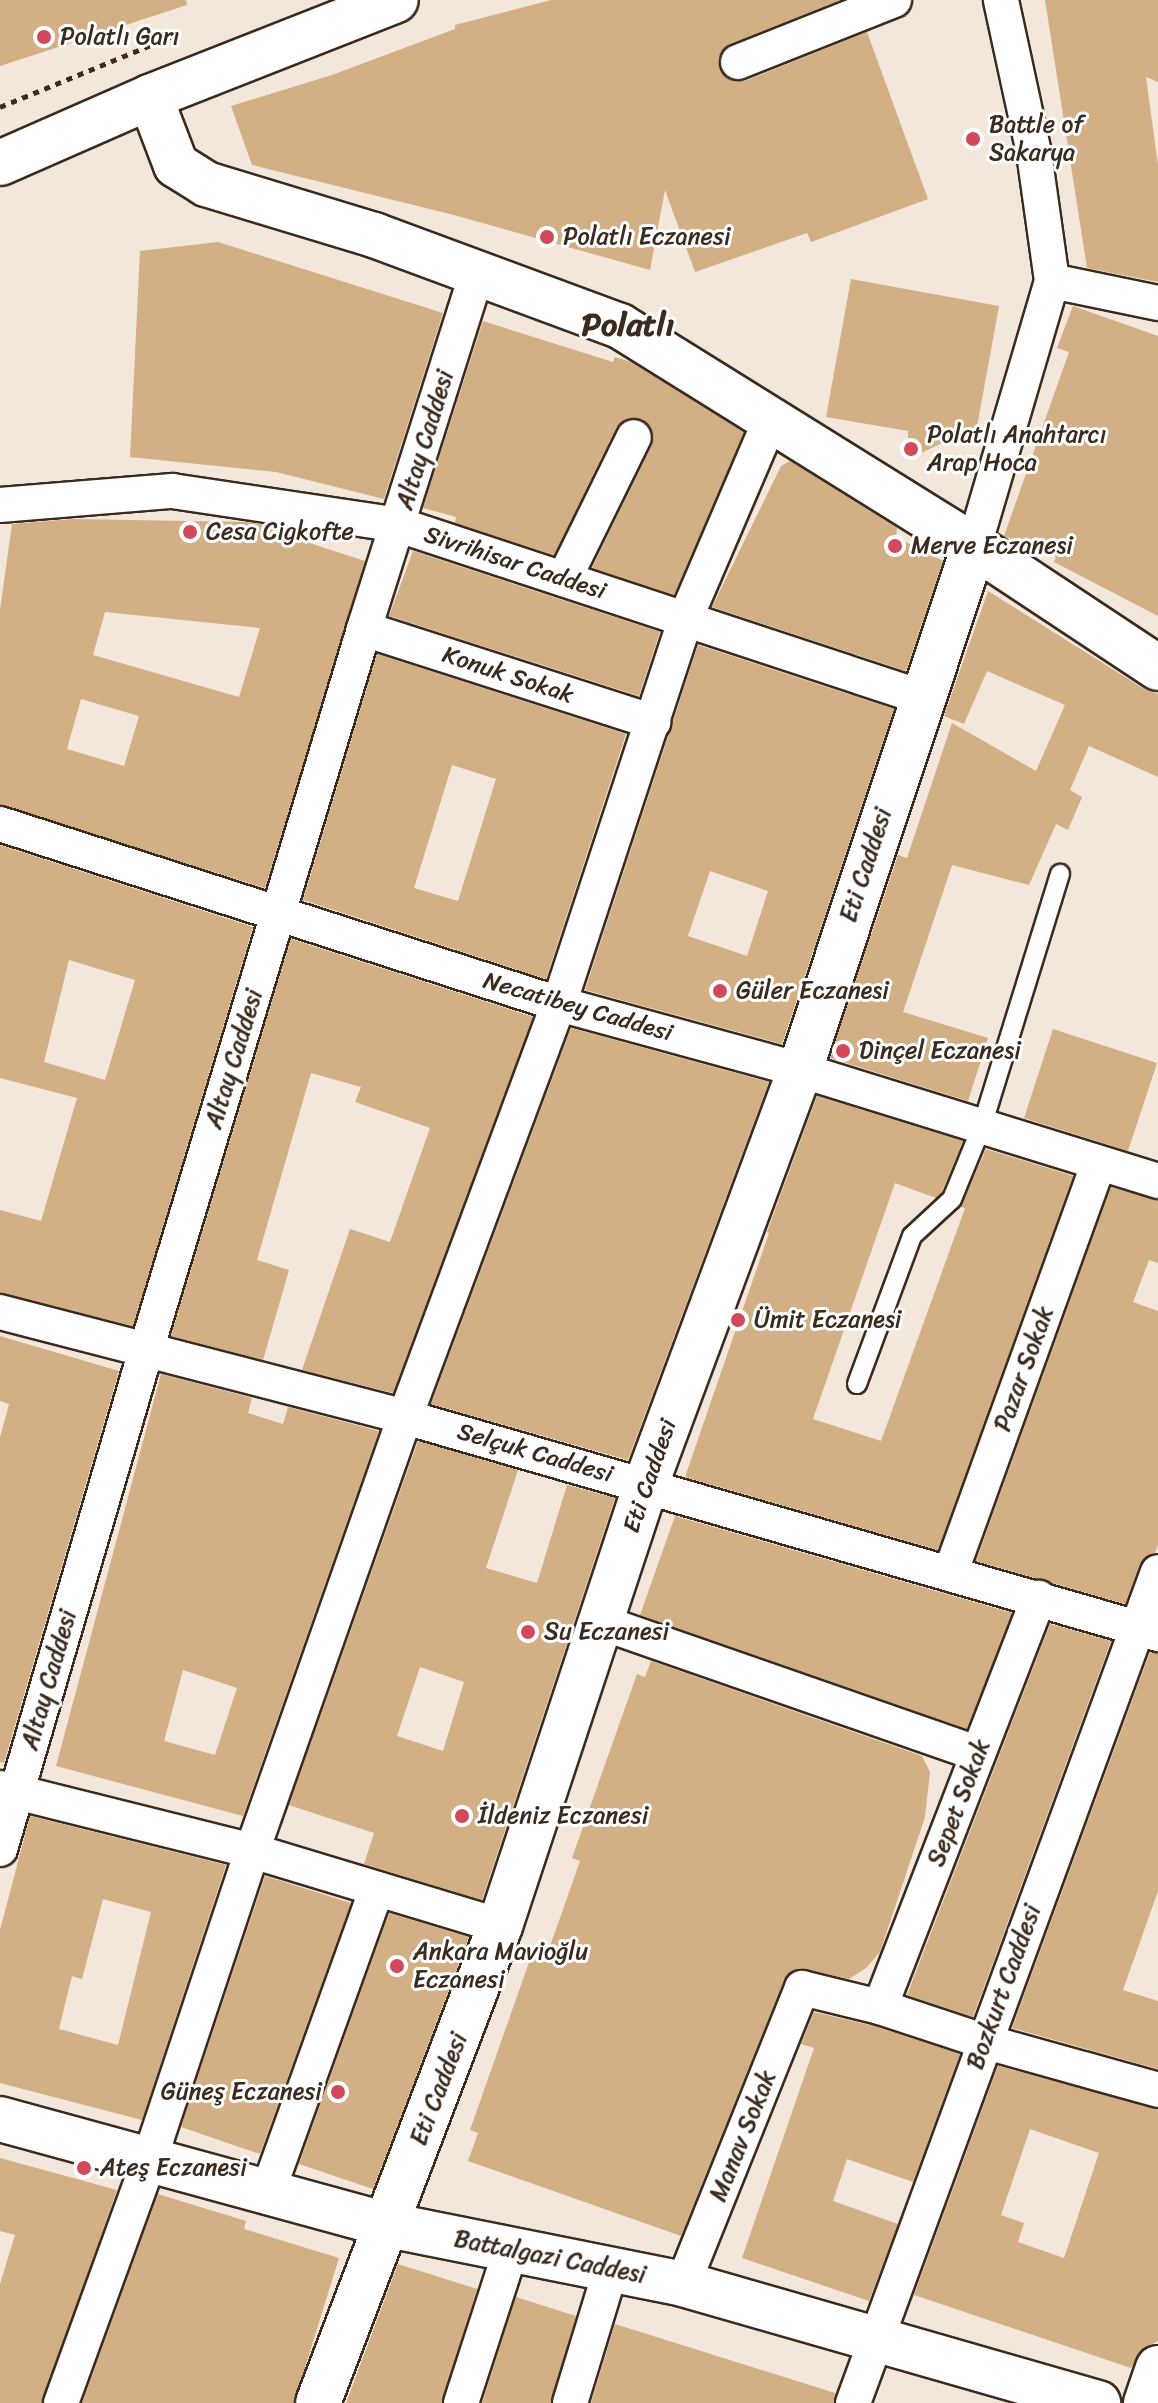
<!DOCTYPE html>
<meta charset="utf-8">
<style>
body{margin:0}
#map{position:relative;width:1158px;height:2403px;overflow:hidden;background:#f2e7da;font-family:Sriracha,sans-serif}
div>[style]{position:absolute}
.building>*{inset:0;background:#d3af85}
.path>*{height:5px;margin-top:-2.5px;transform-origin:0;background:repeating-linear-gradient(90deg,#3b2a1e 0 6px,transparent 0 12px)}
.roads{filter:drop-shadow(2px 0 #3b2a1e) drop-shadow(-2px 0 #3b2a1e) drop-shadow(0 2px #3b2a1e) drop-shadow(0 -2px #3b2a1e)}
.lane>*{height:18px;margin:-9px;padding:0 9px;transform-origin:9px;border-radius:9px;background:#fff}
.street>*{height:34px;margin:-17px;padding:0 17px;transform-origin:17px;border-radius:17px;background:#fff}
.secondary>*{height:44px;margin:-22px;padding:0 22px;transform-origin:22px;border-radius:22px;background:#fff}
.dots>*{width:22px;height:22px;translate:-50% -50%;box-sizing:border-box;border:4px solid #fff;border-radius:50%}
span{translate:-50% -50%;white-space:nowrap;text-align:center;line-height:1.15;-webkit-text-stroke:6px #fff;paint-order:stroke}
.poi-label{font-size:24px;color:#3b2a1e}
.left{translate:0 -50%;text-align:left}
.right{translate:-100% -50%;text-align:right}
.street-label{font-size:24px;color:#3b2a1e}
.district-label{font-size:32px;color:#3b2a1e;font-weight:700}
</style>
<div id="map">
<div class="building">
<i style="clip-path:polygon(0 0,186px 0,187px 5px,0 66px)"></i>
<i style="clip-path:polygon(551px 0,840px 0,730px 44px,718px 58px,720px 70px,726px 78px,745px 81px,867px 32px,928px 199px,811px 242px,807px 233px,695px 272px,665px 190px,650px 270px,454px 215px,252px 165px,231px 106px,332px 75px,455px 29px,455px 25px)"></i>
<i style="clip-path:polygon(1045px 0,1158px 0,1158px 82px,1146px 77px,1158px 165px,1158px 282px,1087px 268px)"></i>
<i style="clip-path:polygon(218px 242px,443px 313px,384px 499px,276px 472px,130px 457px,140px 251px)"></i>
<i style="clip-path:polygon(851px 279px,999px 306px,974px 443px,951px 439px,908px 459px,908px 431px,826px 417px)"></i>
<i style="clip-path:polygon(1073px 306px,1158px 336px,1158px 616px,1054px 562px,1056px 557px,1004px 536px,1069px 352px,1057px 348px)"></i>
<i style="clip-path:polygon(483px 321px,613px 362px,615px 357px,631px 362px,744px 432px,674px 595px,592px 568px,652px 445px,651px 427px,642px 419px,624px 420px,616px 428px,554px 555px,455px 523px,456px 517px,423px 508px)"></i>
<i style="clip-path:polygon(790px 461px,897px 528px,896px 537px,943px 561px,906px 671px,712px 607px,781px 466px)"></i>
<i style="clip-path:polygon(evenodd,73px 519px,246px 522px,290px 529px,288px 536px,365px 561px,265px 888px,0 805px,0 610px,12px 524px,73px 519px,105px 612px,260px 628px,239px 697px,93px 655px,105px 612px,73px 519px,81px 699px,139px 716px,124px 766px,67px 749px,81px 699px)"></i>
<i style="clip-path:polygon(413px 551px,660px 632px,639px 696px,389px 616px)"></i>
<i style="clip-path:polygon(988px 591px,1144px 689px,1158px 694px,1158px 777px,1089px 746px,1070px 790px,1082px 797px,1068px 830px,1056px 824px,1029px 885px,952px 865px,903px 1012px,988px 1038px,968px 1101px,830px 1058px,898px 855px,907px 858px,952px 723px,1036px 771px,1065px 705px,987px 671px,964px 724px,944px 716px)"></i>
<i style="clip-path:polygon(evenodd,698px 645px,894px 709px,782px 1044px,585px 990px,698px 645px,710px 871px,768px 891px,747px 956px,688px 936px,710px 871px)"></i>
<i style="clip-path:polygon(evenodd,377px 654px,626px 734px,546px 979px,303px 900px,377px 654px,452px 765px,496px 779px,458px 901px,414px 888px,452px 765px)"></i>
<i style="clip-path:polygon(evenodd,0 845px,253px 927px,133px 1326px,0 1293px,0 1210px,41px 1221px,77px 1098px,0 1078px,0 845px,69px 960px,135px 980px,105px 1080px,44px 1062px,69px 960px)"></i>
<i style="clip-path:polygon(291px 939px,533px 1017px,393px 1393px,302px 1370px,350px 1229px,390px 1242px,430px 1128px,355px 1102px,361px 1087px,311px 1073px,257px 1260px,289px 1270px,263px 1360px,171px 1336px)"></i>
<i style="clip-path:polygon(571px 1028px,769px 1082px,628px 1460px,431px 1404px)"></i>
<i style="clip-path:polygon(1053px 1029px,1157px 1063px,1128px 1151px,1024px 1118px)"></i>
<i style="clip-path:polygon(817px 1096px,963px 1141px,942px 1192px,936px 1198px,895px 1183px,813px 1419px,881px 1441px,965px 1208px,961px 1207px,986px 1149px,1073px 1176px,938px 1550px,685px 1477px,769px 1233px,767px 1232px)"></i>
<i style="clip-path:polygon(1111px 1187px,1158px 1200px,1158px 1263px,1149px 1260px,1133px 1302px,1158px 1311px,1158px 1545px,1155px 1552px,1140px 1564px,1125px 1604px,976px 1561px)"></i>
<i style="clip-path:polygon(0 1336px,119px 1371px,4px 1763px,0 1762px,0 1437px,9px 1404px,0 1401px)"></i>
<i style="clip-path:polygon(evenodd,161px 1374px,252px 1398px,248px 1413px,283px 1424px,288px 1407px,379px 1431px,243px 1816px,56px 1766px,161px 1374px,183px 1670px,237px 1688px,215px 1755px,164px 1741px,183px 1670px)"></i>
<i style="clip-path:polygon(evenodd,418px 1441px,518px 1470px,486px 1568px,537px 1583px,567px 1485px,615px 1498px,482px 1900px,364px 1864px,374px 1833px,289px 1805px,418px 1441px,420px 1667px,464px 1682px,443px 1751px,397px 1736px,420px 1667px)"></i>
<i style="clip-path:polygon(675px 1516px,1012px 1613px,967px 1729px,640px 1615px)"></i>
<i style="clip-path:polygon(1050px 1624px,1111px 1641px,973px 2017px,907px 1995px)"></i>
<i style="clip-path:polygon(1150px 1652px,1158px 1653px,1158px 1891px,1123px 1990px,1158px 2001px,1158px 2069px,1012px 2028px)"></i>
<i style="clip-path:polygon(651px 1661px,922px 1756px,930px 1772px,925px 1817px,880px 1952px,866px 1968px,849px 1979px,798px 1968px,784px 1980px,681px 2236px,468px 2161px,478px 2133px,470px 2130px,534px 1948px,548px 1952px,580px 1861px,572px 1858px,637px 1674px,645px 1677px)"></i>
<i style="clip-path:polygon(evenodd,30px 1816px,226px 1865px,142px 2120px,0 2083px,0 1930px,30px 1816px,103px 1899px,151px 1912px,118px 2045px,59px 2029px,72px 1976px,82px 1979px,103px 1899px)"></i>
<i style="clip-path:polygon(265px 1876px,351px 1903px,260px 2154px,181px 2127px)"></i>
<i style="clip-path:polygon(389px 1913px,469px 1937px,373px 2189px,299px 2164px)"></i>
<i style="clip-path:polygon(814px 2012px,874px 2026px,960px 2054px,913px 2182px,847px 2159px,833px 2201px,898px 2224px,869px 2301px,742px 2258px,814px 2048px,801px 2044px)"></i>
<i style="clip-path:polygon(evenodd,998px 2066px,1158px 2109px,1158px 2341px,1141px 2350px,1131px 2368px,914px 2295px,998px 2066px,1030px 2129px,1099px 2153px,1064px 2258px,1018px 2242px,1024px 2223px,1001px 2215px,1030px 2129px)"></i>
<i style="clip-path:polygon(0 2158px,117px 2190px,42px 2403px,0 2403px,0 2284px,15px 2235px,0 2231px)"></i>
<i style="clip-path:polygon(158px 2194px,246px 2221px,244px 2229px,339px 2258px,294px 2403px,82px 2403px)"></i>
<i style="clip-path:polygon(398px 2264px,477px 2289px,442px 2403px,346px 2403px)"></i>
<i style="clip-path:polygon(516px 2297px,576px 2316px,551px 2403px,482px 2403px)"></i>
<i style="clip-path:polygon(615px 2324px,835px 2393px,834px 2403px,591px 2403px)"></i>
</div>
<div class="path">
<i style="left:0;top:107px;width:185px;rotate:-22.3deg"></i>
</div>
<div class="roads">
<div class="lane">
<i style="left:857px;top:1384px;width:158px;rotate:-69.6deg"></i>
<i style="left:912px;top:1236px;width:54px;rotate:-42.8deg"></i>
<i style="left:952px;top:1199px;width:79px;rotate:-67.7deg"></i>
<i style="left:982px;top:1126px;width:264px;rotate:-72.8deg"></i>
</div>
<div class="street">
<i style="left:738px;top:62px;width:168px;rotate:-21.7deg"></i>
<i style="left:1052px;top:281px;width:108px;rotate:11.7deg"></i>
<i style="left:0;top:505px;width:173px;rotate:-4.7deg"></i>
<i style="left:172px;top:491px;width:230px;rotate:8.5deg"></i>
<i style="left:399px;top:525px;width:550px;rotate:18.24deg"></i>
<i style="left:974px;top:546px;width:276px;rotate:-73.6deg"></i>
<i style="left:1052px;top:281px;width:129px;rotate:-98deg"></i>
<i style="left:1034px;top:153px;width:157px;rotate:-102.2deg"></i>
<i style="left:564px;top:579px;width:158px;rotate:-63.8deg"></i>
<i style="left:364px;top:629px;width:304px;rotate:17.8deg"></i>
<i style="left:0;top:824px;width:587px;rotate:17.85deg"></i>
<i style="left:559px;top:1004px;width:250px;rotate:15.3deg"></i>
<i style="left:800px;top:1070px;width:375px;rotate:17.2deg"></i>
<i style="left:0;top:1312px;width:418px;rotate:14.5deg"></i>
<i style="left:405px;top:1417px;width:784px;rotate:16.08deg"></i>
<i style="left:950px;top:1574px;width:437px;rotate:-70.1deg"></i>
<i style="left:600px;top:1622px;width:400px;rotate:19.2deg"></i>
<i style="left:0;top:1788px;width:260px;rotate:14deg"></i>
<i style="left:252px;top:1851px;width:259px;rotate:16.8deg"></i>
<i style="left:0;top:1849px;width:523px;rotate:-73.68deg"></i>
<i style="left:147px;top:1347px;width:750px;rotate:-73.18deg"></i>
<i style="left:364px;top:629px;width:374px;rotate:-72.4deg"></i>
<i style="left:880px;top:2007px;width:439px;rotate:-68.8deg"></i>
<i style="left:268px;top:2191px;width:321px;rotate:-70.2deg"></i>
<i style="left:683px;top:2284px;width:319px;rotate:-68.1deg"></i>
<i style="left:802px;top:1988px;width:80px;rotate:13.7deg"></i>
<i style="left:880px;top:2007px;width:108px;rotate:18.3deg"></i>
<i style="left:983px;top:2041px;width:182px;rotate:15.6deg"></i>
<i style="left:61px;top:2403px;width:261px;rotate:-70deg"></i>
<i style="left:150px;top:2158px;width:324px;rotate:-71.6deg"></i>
<i style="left:252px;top:1851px;width:460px;rotate:-70.6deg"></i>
<i style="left:405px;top:1417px;width:441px;rotate:-69.6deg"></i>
<i style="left:559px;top:1004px;width:407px;rotate:-71.8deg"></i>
<i style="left:686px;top:617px;width:215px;rotate:-66.8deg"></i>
<i style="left:461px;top:2403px;width:162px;rotate:-72deg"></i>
<i style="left:570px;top:2403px;width:140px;rotate:-73deg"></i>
<i style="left:853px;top:2403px;width:885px;rotate:-69.85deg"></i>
</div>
<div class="secondary">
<i style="left:150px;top:97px;width:73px;rotate:69.1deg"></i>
<i style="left:176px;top:165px;width:36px;rotate:32deg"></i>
<i style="left:206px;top:184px;width:176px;rotate:16.9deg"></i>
<i style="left:374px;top:235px;width:262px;rotate:20.3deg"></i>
<i style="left:620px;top:326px;width:417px;rotate:31.9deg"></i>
<i style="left:974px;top:546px;width:221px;rotate:33.5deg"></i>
<i style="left:0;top:163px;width:164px;rotate:-23.7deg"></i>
<i style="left:150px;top:97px;width:264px;rotate:-21.5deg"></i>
<i style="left:0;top:2119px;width:402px;rotate:15.3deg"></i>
<i style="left:388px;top:2225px;width:301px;rotate:11.3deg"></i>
<i style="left:683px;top:2284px;width:432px;rotate:16deg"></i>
<i style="left:318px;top:2403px;width:511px;rotate:-69.12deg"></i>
<i style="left:500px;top:1926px;width:465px;rotate:-71.7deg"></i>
<i style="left:646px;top:1484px;width:442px;rotate:-69.6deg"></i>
<i style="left:800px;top:1070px;width:552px;rotate:-71.63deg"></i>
<i style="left:1146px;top:2403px;width:37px;rotate:-71deg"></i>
</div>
</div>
<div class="dots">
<i style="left:44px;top:37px;background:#d1495b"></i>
<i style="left:973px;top:139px;background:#d1495b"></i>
<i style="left:547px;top:237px;background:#d1495b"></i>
<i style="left:911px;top:449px;background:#d1495b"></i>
<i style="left:190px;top:532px;background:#d1495b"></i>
<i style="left:895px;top:546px;background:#d1495b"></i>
<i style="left:720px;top:991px;background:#d1495b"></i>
<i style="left:843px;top:1051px;background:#d1495b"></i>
<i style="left:738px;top:1320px;background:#d1495b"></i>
<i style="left:528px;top:1632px;background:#d1495b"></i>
<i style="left:462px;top:1816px;background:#d1495b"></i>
<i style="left:397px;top:1966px;background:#d1495b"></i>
<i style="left:338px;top:2092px;background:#d1495b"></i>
<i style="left:84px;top:2168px;background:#d1495b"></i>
</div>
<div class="poi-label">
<span class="left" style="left:60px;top:37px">Polatlı Garı</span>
<span class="left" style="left:989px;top:139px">Battle of<br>Sakarya</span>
<span class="left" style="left:563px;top:237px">Polatlı Eczanesi</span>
<span class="left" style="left:927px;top:449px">Polatlı Anahtarcı<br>Arap Hoca</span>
<span class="left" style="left:206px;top:532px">Cesa Cigkofte</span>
<span class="left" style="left:911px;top:546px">Merve Eczanesi</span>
<span class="left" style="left:736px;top:991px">Güler Eczanesi</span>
<span class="left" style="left:859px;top:1051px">Dinçel Eczanesi</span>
<span class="left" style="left:754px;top:1320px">Ümit Eczanesi</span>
<span class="left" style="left:544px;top:1632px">Su Eczanesi</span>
<span class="left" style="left:478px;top:1816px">İldeniz Eczanesi</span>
<span class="left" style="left:413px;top:1966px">Ankara Mavioğlu<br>Eczanesi</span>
<span class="right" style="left:322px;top:2092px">Güneş Eczanesi</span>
<span class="left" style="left:100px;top:2168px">Ateş Eczanesi</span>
</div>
<div class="street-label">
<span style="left:425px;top:440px;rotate:-73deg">Altay Caddesi</span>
<span style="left:515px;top:563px;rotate:18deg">Sivrihisar Caddesi</span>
<span style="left:508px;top:675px;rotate:18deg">Konuk Sokak</span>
<span style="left:866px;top:865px;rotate:-72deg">Eti Caddesi</span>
<span style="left:578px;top:1007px;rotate:16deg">Necatibey Caddesi</span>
<span style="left:234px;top:1059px;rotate:-73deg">Altay Caddesi</span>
<span style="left:1024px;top:1369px;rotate:-70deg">Pazar Sokak</span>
<span style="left:535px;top:1453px;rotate:16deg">Selçuk Caddesi</span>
<span style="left:650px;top:1476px;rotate:-71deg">Eti Caddesi</span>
<span style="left:49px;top:1680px;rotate:-74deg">Altay Caddesi</span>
<span style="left:959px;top:1803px;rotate:-69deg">Sepet Sokak</span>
<span style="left:1004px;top:1987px;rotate:-70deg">Bozkurt Caddesi</span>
<span style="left:439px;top:2089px;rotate:-69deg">Eti Caddesi</span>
<span style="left:743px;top:2136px;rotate:-68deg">Manav Sokak</span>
<span style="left:550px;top:2257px;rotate:11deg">Battalgazi Caddesi</span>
</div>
<div class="district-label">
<span style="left:628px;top:325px">Polatlı</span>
</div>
</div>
